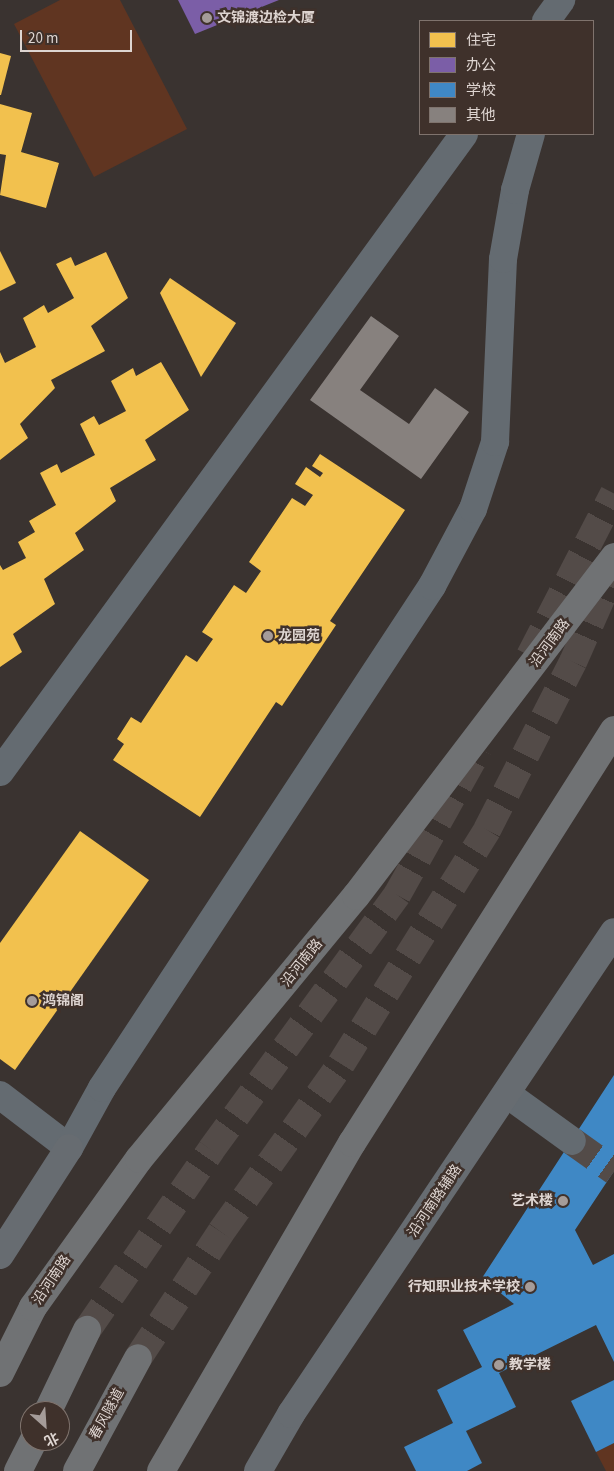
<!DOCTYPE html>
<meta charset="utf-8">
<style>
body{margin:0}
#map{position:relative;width:614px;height:1471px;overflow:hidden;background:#3a3330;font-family:"Source Sans 3","Noto Sans SC",sans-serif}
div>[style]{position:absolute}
.green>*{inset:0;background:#603521}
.homes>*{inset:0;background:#f2c14e}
.offices>*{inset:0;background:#7b5ea7}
.schools>*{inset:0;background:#3f88c5}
.building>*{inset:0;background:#87817e}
.minor-tunnel>*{height:28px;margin-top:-14px;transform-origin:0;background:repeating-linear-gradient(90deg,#534b48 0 28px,transparent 0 42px)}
.highway-tunnel>*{height:28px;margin-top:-14px;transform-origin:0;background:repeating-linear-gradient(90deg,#534b48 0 28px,transparent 0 42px)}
.minor>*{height:28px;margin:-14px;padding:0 14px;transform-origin:14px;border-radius:14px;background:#646b71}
.major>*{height:28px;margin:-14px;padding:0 14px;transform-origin:14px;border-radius:14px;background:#676c71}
.highway>*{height:28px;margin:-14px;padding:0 14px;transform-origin:14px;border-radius:14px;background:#707274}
.dots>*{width:14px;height:14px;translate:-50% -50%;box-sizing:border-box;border:2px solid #3f312b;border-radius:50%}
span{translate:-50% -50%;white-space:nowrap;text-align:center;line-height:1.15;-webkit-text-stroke:5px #3f312b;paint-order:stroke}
.poi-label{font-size:14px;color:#ded5d1;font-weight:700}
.left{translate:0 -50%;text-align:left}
.right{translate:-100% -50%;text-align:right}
.street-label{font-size:14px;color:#ded5d1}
.legend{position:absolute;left:419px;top:20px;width:175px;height:115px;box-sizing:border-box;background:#3f312b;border:1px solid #7f736d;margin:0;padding:6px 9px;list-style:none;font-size:15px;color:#ded5d1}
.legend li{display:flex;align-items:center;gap:10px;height:25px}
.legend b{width:25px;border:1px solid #7f736d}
.north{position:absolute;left:20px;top:1401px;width:50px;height:50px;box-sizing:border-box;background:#3f312b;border:1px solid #7f736d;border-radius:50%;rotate:154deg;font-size:14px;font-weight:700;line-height:20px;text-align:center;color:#ded5d1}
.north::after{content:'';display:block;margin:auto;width:18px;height:22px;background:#a59c99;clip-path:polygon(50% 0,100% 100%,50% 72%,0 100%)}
.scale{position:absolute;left:20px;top:30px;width:112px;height:22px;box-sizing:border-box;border:2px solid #ded5d1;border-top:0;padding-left:6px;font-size:15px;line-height:18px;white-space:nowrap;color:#ded5d1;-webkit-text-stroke:4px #3f312b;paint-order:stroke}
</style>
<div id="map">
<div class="green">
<i style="clip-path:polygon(60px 0,120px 0,187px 129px,94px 177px,14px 24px)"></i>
<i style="clip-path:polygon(614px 1443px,614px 1471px,606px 1471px,596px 1452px)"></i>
</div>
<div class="homes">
<i style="clip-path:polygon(0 53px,11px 56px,1px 95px,0 95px)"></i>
<i style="clip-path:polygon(0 104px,32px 113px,21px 152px,59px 163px,46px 208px,0 195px,6px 155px,0 154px)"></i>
<i style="clip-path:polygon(0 251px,16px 283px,0 291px)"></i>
<i style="clip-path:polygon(106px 252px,128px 298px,91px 326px,105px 351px,51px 380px,55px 388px,20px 424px,28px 438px,0 460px,0 352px,5px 363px,36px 347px,23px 318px,44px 305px,48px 313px,74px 298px,56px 264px,71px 257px,75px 266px)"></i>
<i style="clip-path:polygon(170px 278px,236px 323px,201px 377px,160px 293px)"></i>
<i style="clip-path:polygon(161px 362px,189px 410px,145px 440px,156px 460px,110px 488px,116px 501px,75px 533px,84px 550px,44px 579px,55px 604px,13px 634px,22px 652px,0 667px,0 565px,3px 570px,26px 558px,18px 542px,35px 532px,29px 521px,56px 505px,40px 473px,57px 464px,61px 473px,95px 455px,80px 424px,94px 416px,99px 425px,126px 411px,111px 381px,133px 368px,136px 376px)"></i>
<i style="clip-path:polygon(320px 454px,405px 510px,330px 621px,336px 625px,282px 706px,276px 702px,200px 817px,113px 760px,124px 744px,117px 739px,131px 717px,141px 723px,186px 655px,197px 662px,213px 639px,202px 632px,234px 585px,246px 593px,261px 571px,249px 562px,292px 498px,305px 506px,313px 495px,295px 484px,306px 467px,320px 477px,323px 473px,312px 466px)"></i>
<i style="clip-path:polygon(80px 831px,149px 880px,15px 1070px,0 1059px,0 943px)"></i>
</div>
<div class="offices">
<i style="clip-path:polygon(178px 0,279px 0,195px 34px)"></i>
</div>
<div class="schools">
<i style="clip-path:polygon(614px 1075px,614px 1171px,575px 1230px,593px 1265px,614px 1254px,614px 1362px,596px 1325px,499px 1373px,516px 1407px,466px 1431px,482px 1463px,467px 1471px,416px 1471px,404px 1447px,453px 1423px,437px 1390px,482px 1367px,463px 1330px,514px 1304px,482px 1278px)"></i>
<i style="clip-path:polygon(614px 1380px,614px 1443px,596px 1452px,571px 1401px)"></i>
</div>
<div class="building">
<i style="clip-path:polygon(371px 316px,399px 336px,360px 390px,409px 424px,435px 388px,469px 412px,421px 479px,310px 400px)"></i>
</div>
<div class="minor-tunnel">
<i style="left:572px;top:1141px;width:52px;rotate:35.5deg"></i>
</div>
<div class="highway-tunnel">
<i style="left:530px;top:656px;width:183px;rotate:-62.7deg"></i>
<i style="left:87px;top:1330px;width:219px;rotate:-55.4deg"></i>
<i style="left:211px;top:1150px;width:316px;rotate:-53.9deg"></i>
<i style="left:397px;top:895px;width:168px;rotate:-60.8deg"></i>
<i style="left:138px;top:1358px;width:151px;rotate:-56.6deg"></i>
<i style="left:221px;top:1232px;width:206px;rotate:-54.5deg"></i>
<i style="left:341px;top:1064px;width:276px;rotate:-58deg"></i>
<i style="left:487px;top:830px;width:189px;rotate:-62.9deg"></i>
<i style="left:573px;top:662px;width:102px;rotate:-66.2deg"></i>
</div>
<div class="minor">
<i style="left:546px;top:21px;width:26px;rotate:-54deg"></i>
<i style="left:0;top:772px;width:789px;rotate:-53.97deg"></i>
<i style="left:507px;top:1094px;width:80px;rotate:35.9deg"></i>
<i style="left:0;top:1095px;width:87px;rotate:37.5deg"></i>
<i style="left:69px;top:1148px;width:68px;rotate:-61.2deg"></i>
<i style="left:102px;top:1088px;width:601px;rotate:-56.68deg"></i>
<i style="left:432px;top:586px;width:87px;rotate:-62deg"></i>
<i style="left:473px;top:509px;width:71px;rotate:-71.8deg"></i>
<i style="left:495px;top:442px;width:183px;rotate:-87.5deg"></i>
<i style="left:503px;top:259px;width:70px;rotate:-80.1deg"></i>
<i style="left:515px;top:190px;width:58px;rotate:-74.1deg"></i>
</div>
<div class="major">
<i style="left:0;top:1255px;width:127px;rotate:-57.2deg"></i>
<i style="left:258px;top:1471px;width:66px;rotate:-59.9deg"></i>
<i style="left:291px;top:1414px;width:580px;rotate:-56.17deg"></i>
</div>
<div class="highway">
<i style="left:0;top:1373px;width:74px;rotate:-63.4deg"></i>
<i style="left:33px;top:1307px;width:182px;rotate:-54.4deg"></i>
<i style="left:139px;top:1159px;width:341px;rotate:-50.5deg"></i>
<i style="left:356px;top:896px;width:426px;rotate:-52.7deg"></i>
<i style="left:48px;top:1411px;width:90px;rotate:-64.3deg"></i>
<i style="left:18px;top:1471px;width:34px;rotate:-63deg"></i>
<i style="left:77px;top:1471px;width:128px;rotate:-61.6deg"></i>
<i style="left:161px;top:1471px;width:380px;rotate:-59.8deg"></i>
<i style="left:352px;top:1143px;width:489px;rotate:-57.6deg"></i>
</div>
<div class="dots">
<i style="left:207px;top:18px;background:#a59c99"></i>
<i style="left:268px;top:636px;background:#a59c99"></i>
<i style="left:32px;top:1001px;background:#a59c99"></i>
<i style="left:563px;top:1201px;background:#a59c99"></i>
<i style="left:530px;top:1287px;background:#a59c99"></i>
<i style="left:499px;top:1365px;background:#a59c99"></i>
</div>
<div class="poi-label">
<span class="left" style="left:217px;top:18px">文锦渡边检大厦</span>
<span class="left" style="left:278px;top:636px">龙园苑</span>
<span class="left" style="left:42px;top:1001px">鸿锦阁</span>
<span class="right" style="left:553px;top:1201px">艺术楼</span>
<span class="right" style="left:520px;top:1287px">行知职业技术学校</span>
<span class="left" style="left:509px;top:1365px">教学楼</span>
</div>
<div class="street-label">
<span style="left:550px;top:643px;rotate:-53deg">沿河南路</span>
<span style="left:302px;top:963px;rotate:-51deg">沿河南路</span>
<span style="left:435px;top:1201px;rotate:-56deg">沿河南路辅路</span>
<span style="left:52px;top:1280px;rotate:-56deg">沿河南路</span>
<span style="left:107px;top:1414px;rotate:-61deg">春风隧道</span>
</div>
<ul class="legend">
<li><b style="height:14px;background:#f2c14e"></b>住宅</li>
<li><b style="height:14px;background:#7b5ea7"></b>办公</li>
<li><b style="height:14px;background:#3f88c5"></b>学校</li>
<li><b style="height:14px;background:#87817e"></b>其他</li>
</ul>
<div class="north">北</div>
<div class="scale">20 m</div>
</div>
